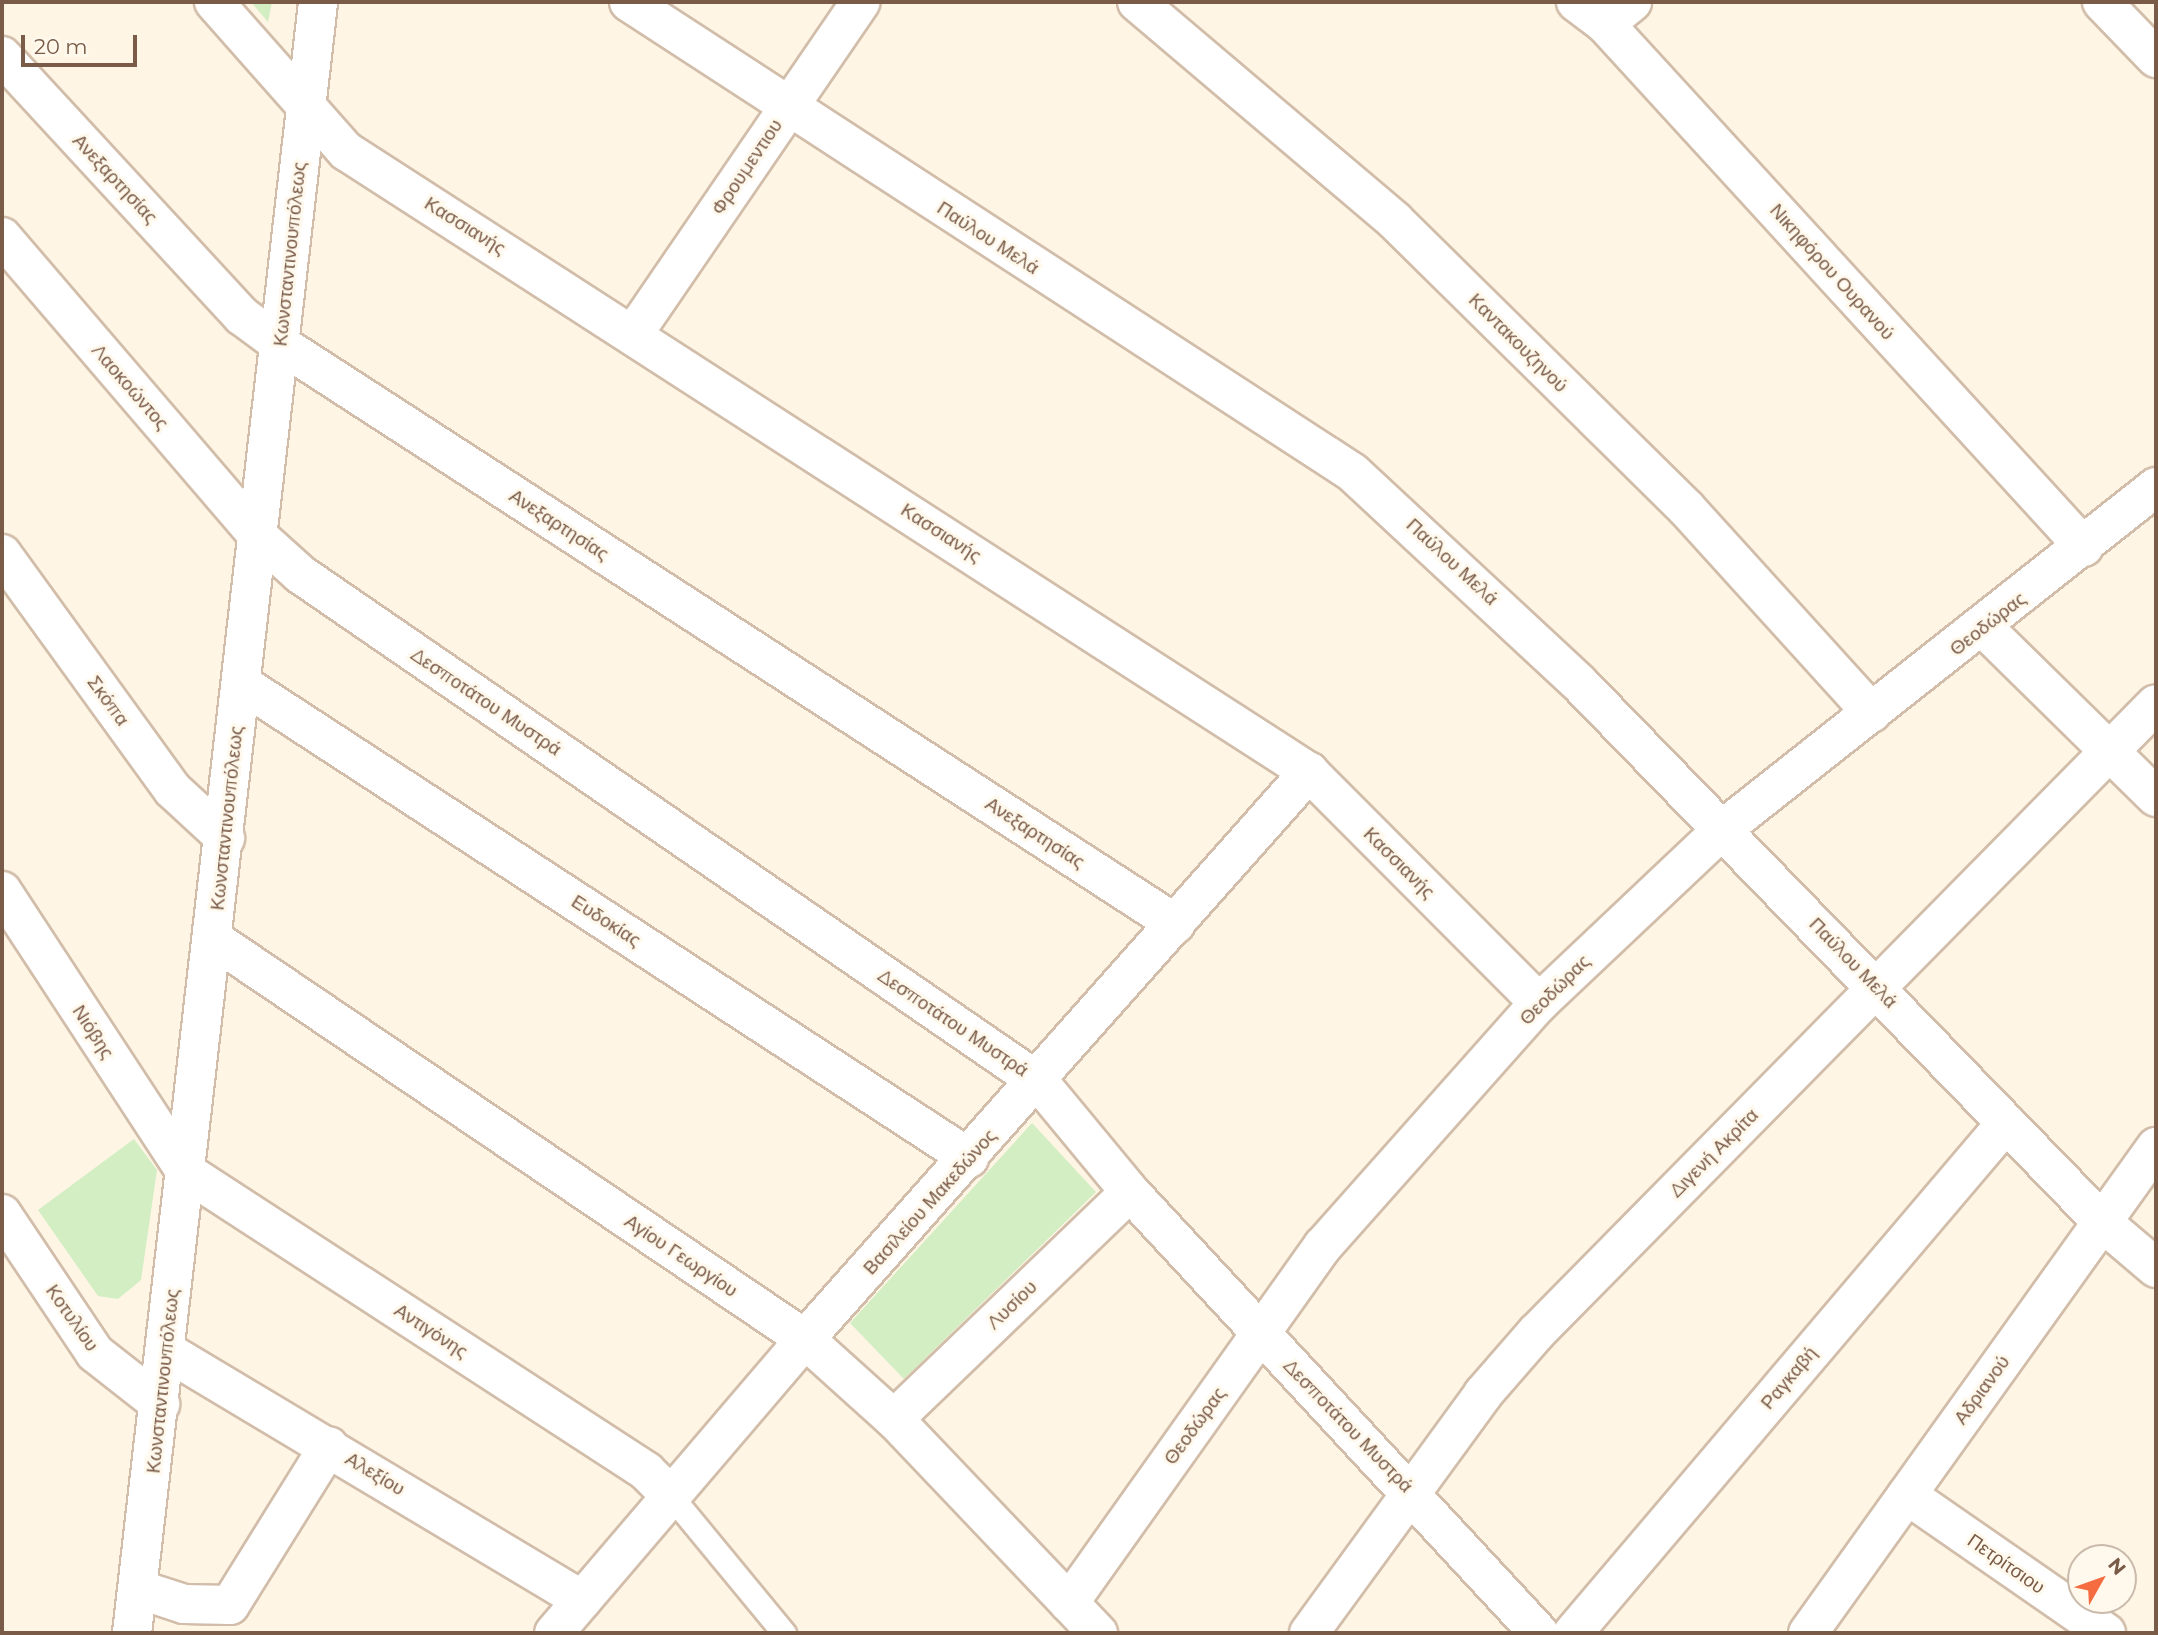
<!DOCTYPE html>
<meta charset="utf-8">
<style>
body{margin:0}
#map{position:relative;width:2158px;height:1635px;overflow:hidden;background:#fef5e5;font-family:Montserrat,sans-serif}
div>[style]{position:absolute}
.green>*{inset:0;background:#d2eec2}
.roads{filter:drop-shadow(2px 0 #d1bda9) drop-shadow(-2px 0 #d1bda9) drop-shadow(0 2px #d1bda9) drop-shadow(0 -2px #d1bda9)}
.lane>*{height:23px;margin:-11.5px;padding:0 11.5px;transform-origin:11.5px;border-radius:11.5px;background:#fff}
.street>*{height:38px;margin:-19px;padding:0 19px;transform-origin:19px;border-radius:19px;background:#fff}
.secondary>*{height:38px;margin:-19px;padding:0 19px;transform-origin:19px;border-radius:19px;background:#fff}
span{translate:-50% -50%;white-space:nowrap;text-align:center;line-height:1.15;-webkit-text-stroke:6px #fff9ed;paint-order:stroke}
.street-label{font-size:19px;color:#7a5b47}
.frame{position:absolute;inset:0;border:4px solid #7a5b47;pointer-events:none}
.north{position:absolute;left:2067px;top:1544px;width:70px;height:70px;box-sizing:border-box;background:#fff9ed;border:2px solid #cabaab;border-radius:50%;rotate:50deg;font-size:19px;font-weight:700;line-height:28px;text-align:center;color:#7a5b47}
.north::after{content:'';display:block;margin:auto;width:24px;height:32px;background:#f46c3f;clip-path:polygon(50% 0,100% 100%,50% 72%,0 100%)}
.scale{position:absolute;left:21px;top:35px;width:116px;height:32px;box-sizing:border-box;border:4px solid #7a5b47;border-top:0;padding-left:9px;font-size:21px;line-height:24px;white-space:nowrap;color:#7a5b47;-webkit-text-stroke:5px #fff9ed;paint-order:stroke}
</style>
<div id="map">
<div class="green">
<i style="clip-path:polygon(251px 2px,272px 2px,268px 22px)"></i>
<i style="clip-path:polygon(1032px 1123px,1096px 1192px,904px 1379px,850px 1323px)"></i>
<i style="clip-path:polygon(134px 1139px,157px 1170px,141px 1280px,118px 1299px,98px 1296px,38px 1210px)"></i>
</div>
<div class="roads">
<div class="lane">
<i style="left:671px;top:1496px;width:178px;rotate:50.5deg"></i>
</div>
<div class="street">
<i style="left:214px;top:2px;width:199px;rotate:48.5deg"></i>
<i style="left:346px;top:151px;width:1146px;rotate:32.82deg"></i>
<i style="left:1309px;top:772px;width:326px;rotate:45.1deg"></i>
<i style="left:629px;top:2px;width:862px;rotate:33.03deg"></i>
<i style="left:1352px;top:472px;width:310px;rotate:42.9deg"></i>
<i style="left:1579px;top:683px;width:751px;rotate:45.86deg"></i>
<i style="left:2102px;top:1222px;width:71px;rotate:40.4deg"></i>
<i style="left:1137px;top:2px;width:338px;rotate:40.3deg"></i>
<i style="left:1395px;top:221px;width:410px;rotate:44.6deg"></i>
<i style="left:1687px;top:509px;width:275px;rotate:47.8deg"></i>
<i style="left:1576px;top:2px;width:36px;rotate:37deg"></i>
<i style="left:1605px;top:24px;width:709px;rotate:47.51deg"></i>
<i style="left:2102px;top:2px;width:78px;rotate:46deg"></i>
<i style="left:1605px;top:24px;width:35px;rotate:-39deg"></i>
<i style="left:2px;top:56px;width:354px;rotate:47.3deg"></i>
<i style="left:242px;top:316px;width:47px;rotate:36.4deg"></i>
<i style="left:280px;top:344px;width:1067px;rotate:32.92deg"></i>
<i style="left:2px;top:237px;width:394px;rotate:49.4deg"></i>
<i style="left:258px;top:536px;width:57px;rotate:42.1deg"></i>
<i style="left:300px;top:574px;width:897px;rotate:34.51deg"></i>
<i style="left:1039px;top:1082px;width:143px;rotate:50.4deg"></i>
<i style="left:1130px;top:1192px;width:601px;rotate:47.16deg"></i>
<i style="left:634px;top:333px;width:401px;rotate:-55.6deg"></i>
<i style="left:2px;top:554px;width:291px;rotate:54.1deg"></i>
<i style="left:173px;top:790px;width:71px;rotate:42.7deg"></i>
<i style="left:1984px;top:628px;width:241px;rotate:44.5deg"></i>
<i style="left:242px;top:684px;width:868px;rotate:33.1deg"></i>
<i style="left:2px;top:891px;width:336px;rotate:56.8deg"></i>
<i style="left:186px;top:1172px;width:549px;rotate:33.02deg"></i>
<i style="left:646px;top:1471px;width:35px;rotate:45deg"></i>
<i style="left:166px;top:1351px;width:485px;rotate:30.9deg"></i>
<i style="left:894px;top:1419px;width:327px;rotate:-43.9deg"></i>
<i style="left:1907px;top:1495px;width:242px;rotate:34.7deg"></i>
<i style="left:138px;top:1589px;width:48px;rotate:18.1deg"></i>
<i style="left:184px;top:1604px;width:46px;rotate:1.2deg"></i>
<i style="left:230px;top:1605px;width:187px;rotate:-58.1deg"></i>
<i style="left:1069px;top:1603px;width:438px;rotate:-54.6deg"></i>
<i style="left:1323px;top:1246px;width:325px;rotate:-48.4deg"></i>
<i style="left:1539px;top:1003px;width:253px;rotate:-43.4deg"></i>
<i style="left:1723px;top:829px;width:552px;rotate:-38.3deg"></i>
<i style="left:554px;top:1633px;width:387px;rotate:-49.5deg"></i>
<i style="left:805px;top:1339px;width:759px;rotate:-48.37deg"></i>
<i style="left:1309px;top:1633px;width:296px;rotate:-53.9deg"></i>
<i style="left:1483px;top:1394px;width:81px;rotate:-49deg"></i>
<i style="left:1536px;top:1333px;width:883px;rotate:-45.41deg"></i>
<i style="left:1573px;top:1633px;width:669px;rotate:-49.67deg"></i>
<i style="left:1808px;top:1633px;width:598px;rotate:-54.4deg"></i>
</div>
<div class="secondary">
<i style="left:213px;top:939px;width:714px;rotate:34.05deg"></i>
<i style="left:805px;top:1339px;width:120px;rotate:42deg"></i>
<i style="left:894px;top:1419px;width:296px;rotate:46.4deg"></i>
<i style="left:2px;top:1214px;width:167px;rotate:56.2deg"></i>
<i style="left:95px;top:1353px;width:83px;rotate:38.1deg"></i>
<i style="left:132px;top:1633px;width:1642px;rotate:-83.49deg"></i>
</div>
</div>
<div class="street-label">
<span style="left:747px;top:167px;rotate:-56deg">Φρουμεντιου</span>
<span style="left:115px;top:179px;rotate:47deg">Ανεξαρτησίας</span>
<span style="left:465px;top:226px;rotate:32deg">Κασσιανής</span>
<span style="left:988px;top:238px;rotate:33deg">Παύλου Μελά</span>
<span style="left:290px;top:254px;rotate:-84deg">Κωνσταντινουπόλεως</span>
<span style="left:1832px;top:272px;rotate:48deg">Νικηφόρου Ουρανού</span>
<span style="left:1518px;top:343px;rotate:45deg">Καντακουζηνού</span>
<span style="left:130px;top:387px;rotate:49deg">Λαοκοώντος</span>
<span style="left:559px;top:525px;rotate:33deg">Ανεξαρτησίας</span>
<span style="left:941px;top:533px;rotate:33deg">Κασσιανής</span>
<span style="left:1452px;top:562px;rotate:43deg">Παύλου Μελά</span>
<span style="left:1988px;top:624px;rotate:-38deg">Θεοδώρας</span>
<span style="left:108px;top:701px;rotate:54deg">Σκόπα</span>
<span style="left:486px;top:702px;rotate:34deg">Δεσποτάτου Μυστρά</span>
<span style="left:227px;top:818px;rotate:-84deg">Κωνσταντινουπόλεως</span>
<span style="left:1035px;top:833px;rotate:33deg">Ανεξαρτησίας</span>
<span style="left:1399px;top:863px;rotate:45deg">Κασσιανής</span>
<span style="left:606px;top:921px;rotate:33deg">Ευδοκίας</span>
<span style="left:1853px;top:963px;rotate:46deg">Παύλου Μελά</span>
<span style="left:1555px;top:990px;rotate:-45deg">Θεοδώρας</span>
<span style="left:953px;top:1023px;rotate:34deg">Δεσποτάτου Μυστρά</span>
<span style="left:93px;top:1032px;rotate:57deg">Νιόβης</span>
<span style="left:1714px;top:1153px;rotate:-45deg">Διγενή Ακρίτα</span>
<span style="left:930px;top:1202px;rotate:-48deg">Βασιλείου Μακεδώνος</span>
<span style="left:681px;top:1256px;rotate:34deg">Αγίου Γεωργίου</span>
<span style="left:1012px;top:1305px;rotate:-44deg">Λυσίου</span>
<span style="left:72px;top:1318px;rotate:55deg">Κοτυλίου</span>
<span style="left:431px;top:1331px;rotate:33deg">Αντιγόνης</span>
<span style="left:1789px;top:1378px;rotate:-50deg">Ραγκαβή</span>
<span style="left:163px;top:1381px;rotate:-84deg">Κωνσταντινουπόλεως</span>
<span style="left:1982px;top:1390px;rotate:-54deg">Αδριανού</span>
<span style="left:1195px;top:1426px;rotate:-54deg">Θεοδώρας</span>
<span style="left:1348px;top:1426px;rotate:46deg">Δεσποτάτου Μυστρά</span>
<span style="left:375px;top:1474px;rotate:31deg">Αλεξίου</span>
<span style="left:2006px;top:1564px;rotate:35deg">Πετρίτσιου</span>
</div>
<div class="frame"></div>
<div class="north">N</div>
<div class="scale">20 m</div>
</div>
